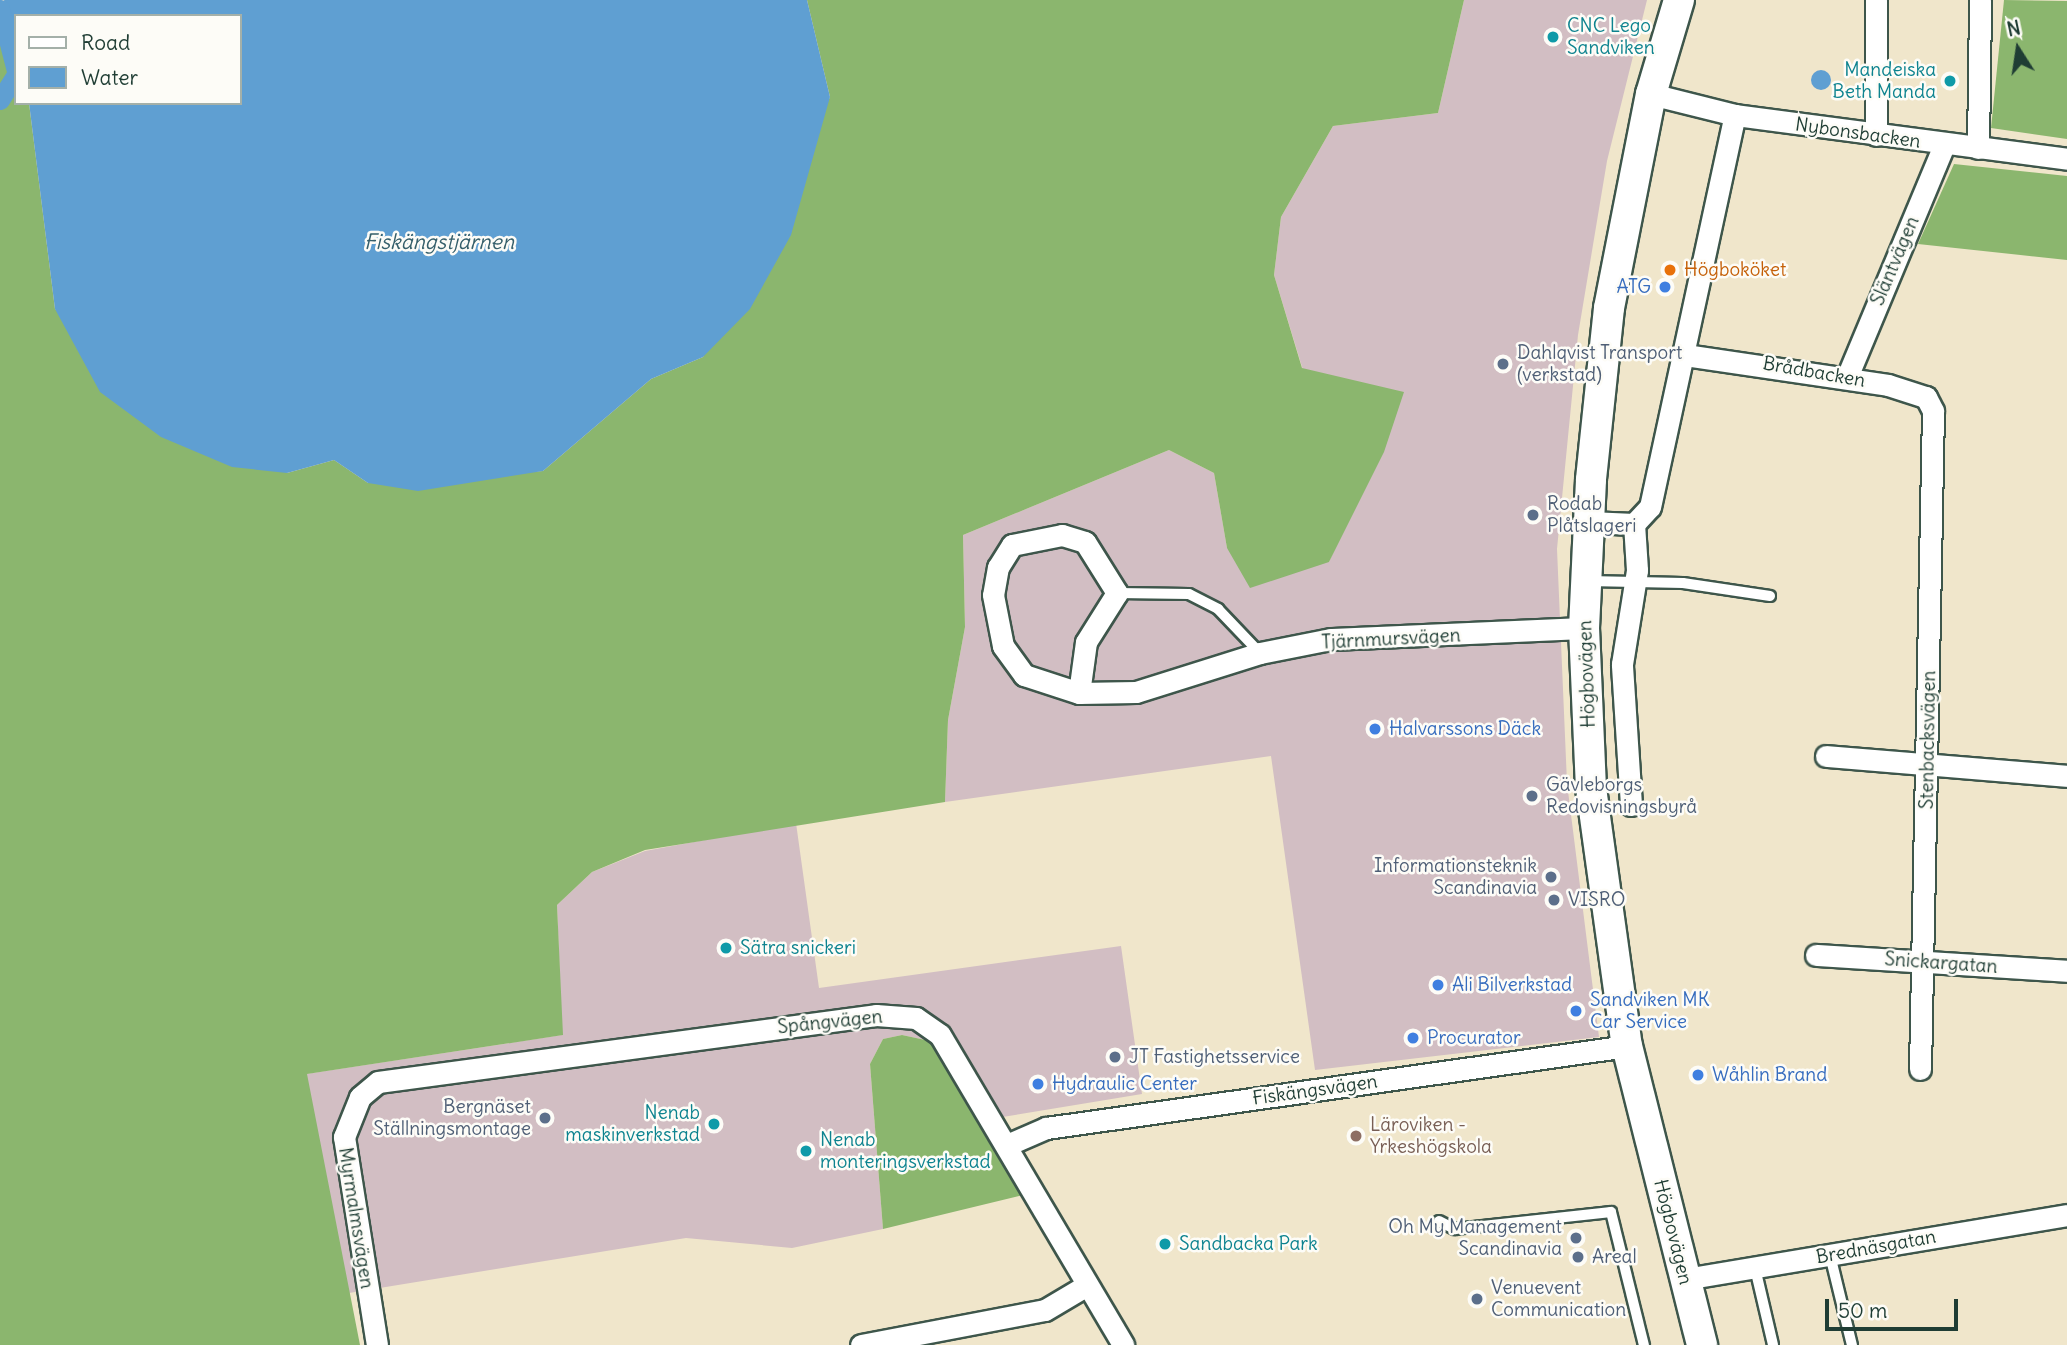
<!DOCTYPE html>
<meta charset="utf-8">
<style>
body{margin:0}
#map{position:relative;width:2067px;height:1345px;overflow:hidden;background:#f0e6cb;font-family:Delius,sans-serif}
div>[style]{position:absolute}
.industrial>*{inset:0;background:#d2bec3}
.forest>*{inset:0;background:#8bb66e}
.water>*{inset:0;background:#5f9fd2}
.round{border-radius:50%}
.canal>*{height:19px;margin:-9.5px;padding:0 9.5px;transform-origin:9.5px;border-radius:9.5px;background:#5f9fd2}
.roads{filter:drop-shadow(2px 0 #3e564b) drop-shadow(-2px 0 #3e564b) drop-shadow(0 2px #3e564b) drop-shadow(0 -2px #3e564b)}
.lane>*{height:10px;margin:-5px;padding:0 5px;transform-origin:5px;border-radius:5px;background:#fff}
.street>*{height:21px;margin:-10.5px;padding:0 10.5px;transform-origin:10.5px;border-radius:10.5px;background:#fff}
.secondary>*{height:30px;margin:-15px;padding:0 15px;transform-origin:15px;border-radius:15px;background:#fff}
.dots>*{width:19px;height:19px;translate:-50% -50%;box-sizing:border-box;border:4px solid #fdfcf7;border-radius:50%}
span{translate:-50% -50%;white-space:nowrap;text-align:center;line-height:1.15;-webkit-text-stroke:5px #fdfcf7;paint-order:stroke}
.culture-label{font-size:19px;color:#0d838f}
.left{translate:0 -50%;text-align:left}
.right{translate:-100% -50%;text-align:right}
.street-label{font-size:19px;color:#1f3d34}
.food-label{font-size:19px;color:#c56008}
.shop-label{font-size:19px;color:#366cbe}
.service-label{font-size:19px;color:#4e5e75}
.education-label{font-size:19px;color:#785e54}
.water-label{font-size:21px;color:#355f6b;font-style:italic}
.legend{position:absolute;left:14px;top:14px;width:228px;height:91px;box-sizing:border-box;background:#fdfcf7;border:2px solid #a4b0a9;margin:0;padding:9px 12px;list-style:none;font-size:21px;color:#1f3d34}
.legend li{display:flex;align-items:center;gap:14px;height:35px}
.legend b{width:35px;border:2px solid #a4b0a9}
.north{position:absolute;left:1983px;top:14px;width:70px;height:70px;-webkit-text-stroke:5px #fdfcf7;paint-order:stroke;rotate:348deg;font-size:19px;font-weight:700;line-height:28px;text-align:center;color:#1f3d34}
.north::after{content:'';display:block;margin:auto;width:24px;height:32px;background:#1f3d34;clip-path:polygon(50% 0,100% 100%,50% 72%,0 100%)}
.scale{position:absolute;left:1825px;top:1299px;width:133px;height:32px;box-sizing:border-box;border:4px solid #1f3d34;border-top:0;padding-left:9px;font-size:21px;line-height:24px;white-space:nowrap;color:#1f3d34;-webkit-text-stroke:5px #fdfcf7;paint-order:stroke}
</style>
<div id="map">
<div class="industrial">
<i style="clip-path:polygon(1464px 0,1647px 0,1607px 161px,1578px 335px,1557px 549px,1567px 783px,1599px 1037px,1315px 1070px,1271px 756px,945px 802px,948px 720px,965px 627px,963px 535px,1169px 450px,1214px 473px,1227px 548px,1329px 562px,1348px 518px,1274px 275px,1281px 217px,1333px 126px,1438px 113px)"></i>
<i style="clip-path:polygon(796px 823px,819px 988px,1121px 946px,1142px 1094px,978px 1121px,930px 1041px,902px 1035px,883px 1039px,870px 1064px,883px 1229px,792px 1248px,686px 1238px,349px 1293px,306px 1074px,562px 1035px,557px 905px,592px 872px,645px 851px)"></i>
</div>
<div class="forest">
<i style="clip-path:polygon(0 0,16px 43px,16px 103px,29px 103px,55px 309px,287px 473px,334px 460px,368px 483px,543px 471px,651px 379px,703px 357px,830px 97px,807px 0,1464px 0,1438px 113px,1333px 126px,1281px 217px,1274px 275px,1302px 368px,1404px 392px,1384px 452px,1329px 562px,1250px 588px,1227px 548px,1214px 473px,1169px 450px,963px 535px,965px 627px,948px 720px,945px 802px,645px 850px,592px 872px,557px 905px,563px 1035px,307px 1074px,360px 1345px,0 1345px)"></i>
<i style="clip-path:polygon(2004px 0,2067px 1px,2067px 139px,1991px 128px)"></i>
<i style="clip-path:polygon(1954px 164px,2067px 176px,2067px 260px,1918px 244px)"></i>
<i style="clip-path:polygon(902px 1035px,930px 1041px,1023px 1195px,883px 1229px,870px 1064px,883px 1039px)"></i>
</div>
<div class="water">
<i style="clip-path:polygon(4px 0,807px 0,830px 97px,791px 235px,750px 309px,703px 357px,651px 379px,543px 471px,418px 491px,368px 483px,334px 460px,287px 473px,232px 467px,161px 437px,100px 392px,55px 309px,29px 103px,240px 103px,240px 16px,16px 16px,16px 43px)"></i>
<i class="round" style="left:1811px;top:70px;width:20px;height:20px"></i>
</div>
<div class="canal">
<i style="left:0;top:9px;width:64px;rotate:75.5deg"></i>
<i style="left:0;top:100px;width:31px;rotate:-58deg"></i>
</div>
<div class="roads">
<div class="lane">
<i style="left:1588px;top:581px;width:95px;rotate:1.2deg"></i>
<i style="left:1683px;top:583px;width:88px;rotate:8.5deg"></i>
<i style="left:1117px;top:593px;width:72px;rotate:0.8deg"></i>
<i style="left:1189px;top:594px;width:33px;rotate:27deg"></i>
<i style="left:1218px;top:609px;width:61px;rotate:46.3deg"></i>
<i style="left:1439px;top:1221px;width:18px;rotate:27deg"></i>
<i style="left:1455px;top:1229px;width:157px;rotate:-6.2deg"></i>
<i style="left:1611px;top:1212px;width:137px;rotate:76.1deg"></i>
<i style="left:1830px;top:1255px;width:93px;rotate:76.3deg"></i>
<i style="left:1755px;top:1268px;width:79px;rotate:76.8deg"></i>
</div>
<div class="street">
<i style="left:1651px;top:94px;width:87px;rotate:14deg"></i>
<i style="left:1735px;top:115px;width:335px;rotate:7.5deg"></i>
<i style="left:1876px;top:135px;width:135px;rotate:-90deg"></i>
<i style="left:1978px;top:148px;width:148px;rotate:-89.2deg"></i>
<i style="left:1685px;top:355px;width:205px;rotate:8.4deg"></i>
<i style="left:1888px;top:385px;width:40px;rotate:18deg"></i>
<i style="left:1926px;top:397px;width:16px;rotate:63deg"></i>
<i style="left:1933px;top:411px;width:658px;rotate:91.13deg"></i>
<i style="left:1847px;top:377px;width:251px;rotate:-67.3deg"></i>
<i style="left:1589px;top:522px;width:45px;rotate:2.5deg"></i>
<i style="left:1634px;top:524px;width:23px;rotate:-47deg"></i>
<i style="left:1650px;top:507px;width:401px;rotate:-77.8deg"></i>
<i style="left:1079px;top:693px;width:51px;rotate:-82.2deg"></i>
<i style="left:1086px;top:642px;width:58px;rotate:-57.7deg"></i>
<i style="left:1117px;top:593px;width:60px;rotate:-122.1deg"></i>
<i style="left:1085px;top:542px;width:24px;rotate:-163deg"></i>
<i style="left:1062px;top:535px;width:51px;rotate:168.7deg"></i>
<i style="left:1012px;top:545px;width:26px;rotate:122deg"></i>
<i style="left:998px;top:567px;width:28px;rotate:100deg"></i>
<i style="left:993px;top:595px;width:52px;rotate:78.9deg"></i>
<i style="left:1003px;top:646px;width:36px;rotate:54deg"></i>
<i style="left:1024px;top:675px;width:58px;rotate:18.1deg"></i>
<i style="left:1079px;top:693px;width:57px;rotate:-1deg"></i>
<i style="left:1136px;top:692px;width:130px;rotate:-17.5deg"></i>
<i style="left:1260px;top:653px;width:72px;rotate:-11.2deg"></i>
<i style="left:1331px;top:639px;width:253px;rotate:-2.5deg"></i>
<i style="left:1826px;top:756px;width:242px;rotate:4.7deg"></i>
<i style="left:1631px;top:805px;width:141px;rotate:-93.7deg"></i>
<i style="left:1622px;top:664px;width:95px;rotate:-80.9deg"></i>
<i style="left:1637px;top:570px;width:46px;rotate:-93.7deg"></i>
<i style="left:1816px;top:955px;width:252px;rotate:3.6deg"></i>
<i style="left:1007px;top:1145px;width:43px;rotate:-23.6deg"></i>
<i style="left:1046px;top:1128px;width:587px;rotate:-8.03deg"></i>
<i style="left:1685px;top:1279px;width:387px;rotate:-9.5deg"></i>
<i style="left:377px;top:1345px;width:211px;rotate:-99deg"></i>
<i style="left:344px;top:1137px;width:43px;rotate:-68.2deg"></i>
<i style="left:360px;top:1097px;width:23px;rotate:-40deg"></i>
<i style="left:378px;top:1082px;width:502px;rotate:-7.66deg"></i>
<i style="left:876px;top:1015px;width:40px;rotate:4.3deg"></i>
<i style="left:916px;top:1018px;width:29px;rotate:35deg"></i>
<i style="left:940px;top:1035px;width:360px;rotate:59.4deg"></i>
<i style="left:861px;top:1345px;width:187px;rotate:-10.8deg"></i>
<i style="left:1045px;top:1310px;width:49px;rotate:-30.8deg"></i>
</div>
<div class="secondary">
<i style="left:1679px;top:0;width:98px;rotate:106.6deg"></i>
<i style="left:1651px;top:94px;width:218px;rotate:101.1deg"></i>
<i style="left:1609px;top:308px;width:173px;rotate:96deg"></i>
<i style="left:1591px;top:480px;width:148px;rotate:92.7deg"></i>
<i style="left:1584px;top:628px;width:160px;rotate:87.5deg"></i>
<i style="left:1591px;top:788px;width:260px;rotate:82.1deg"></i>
<i style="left:1627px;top:1046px;width:308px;rotate:75.9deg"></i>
</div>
</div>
<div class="dots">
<i style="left:1553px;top:37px;background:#0f9aa8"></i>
<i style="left:1950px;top:81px;background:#0f9aa8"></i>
<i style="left:1670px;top:270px;background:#e8710a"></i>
<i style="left:1665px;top:287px;background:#3f7fe0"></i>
<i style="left:1503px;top:364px;background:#5c6f8a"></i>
<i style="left:1533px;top:515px;background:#5c6f8a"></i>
<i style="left:1375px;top:729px;background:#3f7fe0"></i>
<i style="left:1532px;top:796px;background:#5c6f8a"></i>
<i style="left:1551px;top:877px;background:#5c6f8a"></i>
<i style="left:1554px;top:900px;background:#5c6f8a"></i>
<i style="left:726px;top:948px;background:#0f9aa8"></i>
<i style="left:1438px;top:985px;background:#3f7fe0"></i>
<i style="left:1576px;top:1011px;background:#3f7fe0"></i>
<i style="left:1413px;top:1038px;background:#3f7fe0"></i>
<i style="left:1115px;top:1057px;background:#5c6f8a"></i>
<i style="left:1698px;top:1075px;background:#3f7fe0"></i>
<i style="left:1038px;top:1084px;background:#3f7fe0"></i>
<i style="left:545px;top:1118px;background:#5c6f8a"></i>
<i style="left:714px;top:1124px;background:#0f9aa8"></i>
<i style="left:1356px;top:1136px;background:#8d6e63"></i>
<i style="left:806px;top:1151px;background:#0f9aa8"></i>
<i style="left:1576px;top:1238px;background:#5c6f8a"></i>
<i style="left:1165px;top:1244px;background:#0f9aa8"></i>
<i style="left:1578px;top:1257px;background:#5c6f8a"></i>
<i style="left:1477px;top:1299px;background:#5c6f8a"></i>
</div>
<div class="culture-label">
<span class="left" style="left:1567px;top:37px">CNC Lego<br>Sandviken</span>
<span class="right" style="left:1936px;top:81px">Mandeiska<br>Beth Manda</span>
<span class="left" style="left:740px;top:948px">Sätra snickeri</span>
<span class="right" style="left:700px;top:1124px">Nenab<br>maskinverkstad</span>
<span class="left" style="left:820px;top:1151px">Nenab<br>monteringsverkstad</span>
<span class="left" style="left:1179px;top:1244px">Sandbacka Park</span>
</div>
<div class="street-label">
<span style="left:1858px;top:133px;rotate:8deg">Nybonsbacken</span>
<span style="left:1895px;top:261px;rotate:-67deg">Släntvägen</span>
<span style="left:1814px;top:372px;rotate:10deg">Brådbacken</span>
<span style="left:1391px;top:639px;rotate:-3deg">Tjärnmursvägen</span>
<span style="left:1587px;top:674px;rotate:-92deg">Högbovägen</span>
<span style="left:1928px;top:740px;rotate:-89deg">Stenbacksvägen</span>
<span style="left:1941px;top:963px;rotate:4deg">Snickargatan</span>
<span style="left:830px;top:1022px;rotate:-6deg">Spångvägen</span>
<span style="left:1315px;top:1090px;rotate:-8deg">Fiskängsvägen</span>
<span style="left:356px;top:1218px;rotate:81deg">Myrmalmsvägen</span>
<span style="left:1673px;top:1232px;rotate:76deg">Högbovägen</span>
<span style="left:1876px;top:1247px;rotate:-10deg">Brednäsgatan</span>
</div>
<div class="food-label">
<span class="left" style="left:1684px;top:270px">Högboköket</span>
</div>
<div class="shop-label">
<span class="right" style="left:1651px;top:287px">ATG</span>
<span class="left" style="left:1389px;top:729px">Halvarssons Däck</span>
<span class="left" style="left:1452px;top:985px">Ali Bilverkstad</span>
<span class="left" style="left:1590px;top:1011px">Sandviken MK<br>Car Service</span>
<span class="left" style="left:1427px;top:1038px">Procurator</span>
<span class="left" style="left:1712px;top:1075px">Wåhlin Brand</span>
<span class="left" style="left:1052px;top:1084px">Hydraulic Center</span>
</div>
<div class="service-label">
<span class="left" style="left:1517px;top:364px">Dahlqvist Transport<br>(verkstad)</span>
<span class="left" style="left:1547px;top:515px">Rodab<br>Plåtslageri</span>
<span class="left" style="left:1546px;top:796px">Gävleborgs<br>Redovisningsbyrå</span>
<span class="right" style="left:1537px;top:877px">Informationsteknik<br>Scandinavia</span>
<span class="left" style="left:1568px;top:900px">VISRO</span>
<span class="left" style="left:1129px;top:1057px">JT Fastighetsservice</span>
<span class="right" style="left:531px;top:1118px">Bergnäset<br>Ställningsmontage</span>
<span class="right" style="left:1562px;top:1238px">Oh My Management<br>Scandinavia</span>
<span class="left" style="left:1592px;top:1257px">Areal</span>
<span class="left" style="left:1491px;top:1299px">Venuevent<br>Communication</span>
</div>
<div class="education-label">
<span class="left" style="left:1370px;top:1136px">Läroviken -<br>Yrkeshögskola</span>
</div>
<div class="water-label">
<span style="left:439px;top:242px">Fiskängstjärnen</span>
</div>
<ul class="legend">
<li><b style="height:9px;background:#fff"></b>Road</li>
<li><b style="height:19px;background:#5f9fd2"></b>Water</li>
</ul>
<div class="north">N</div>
<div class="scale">50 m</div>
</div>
